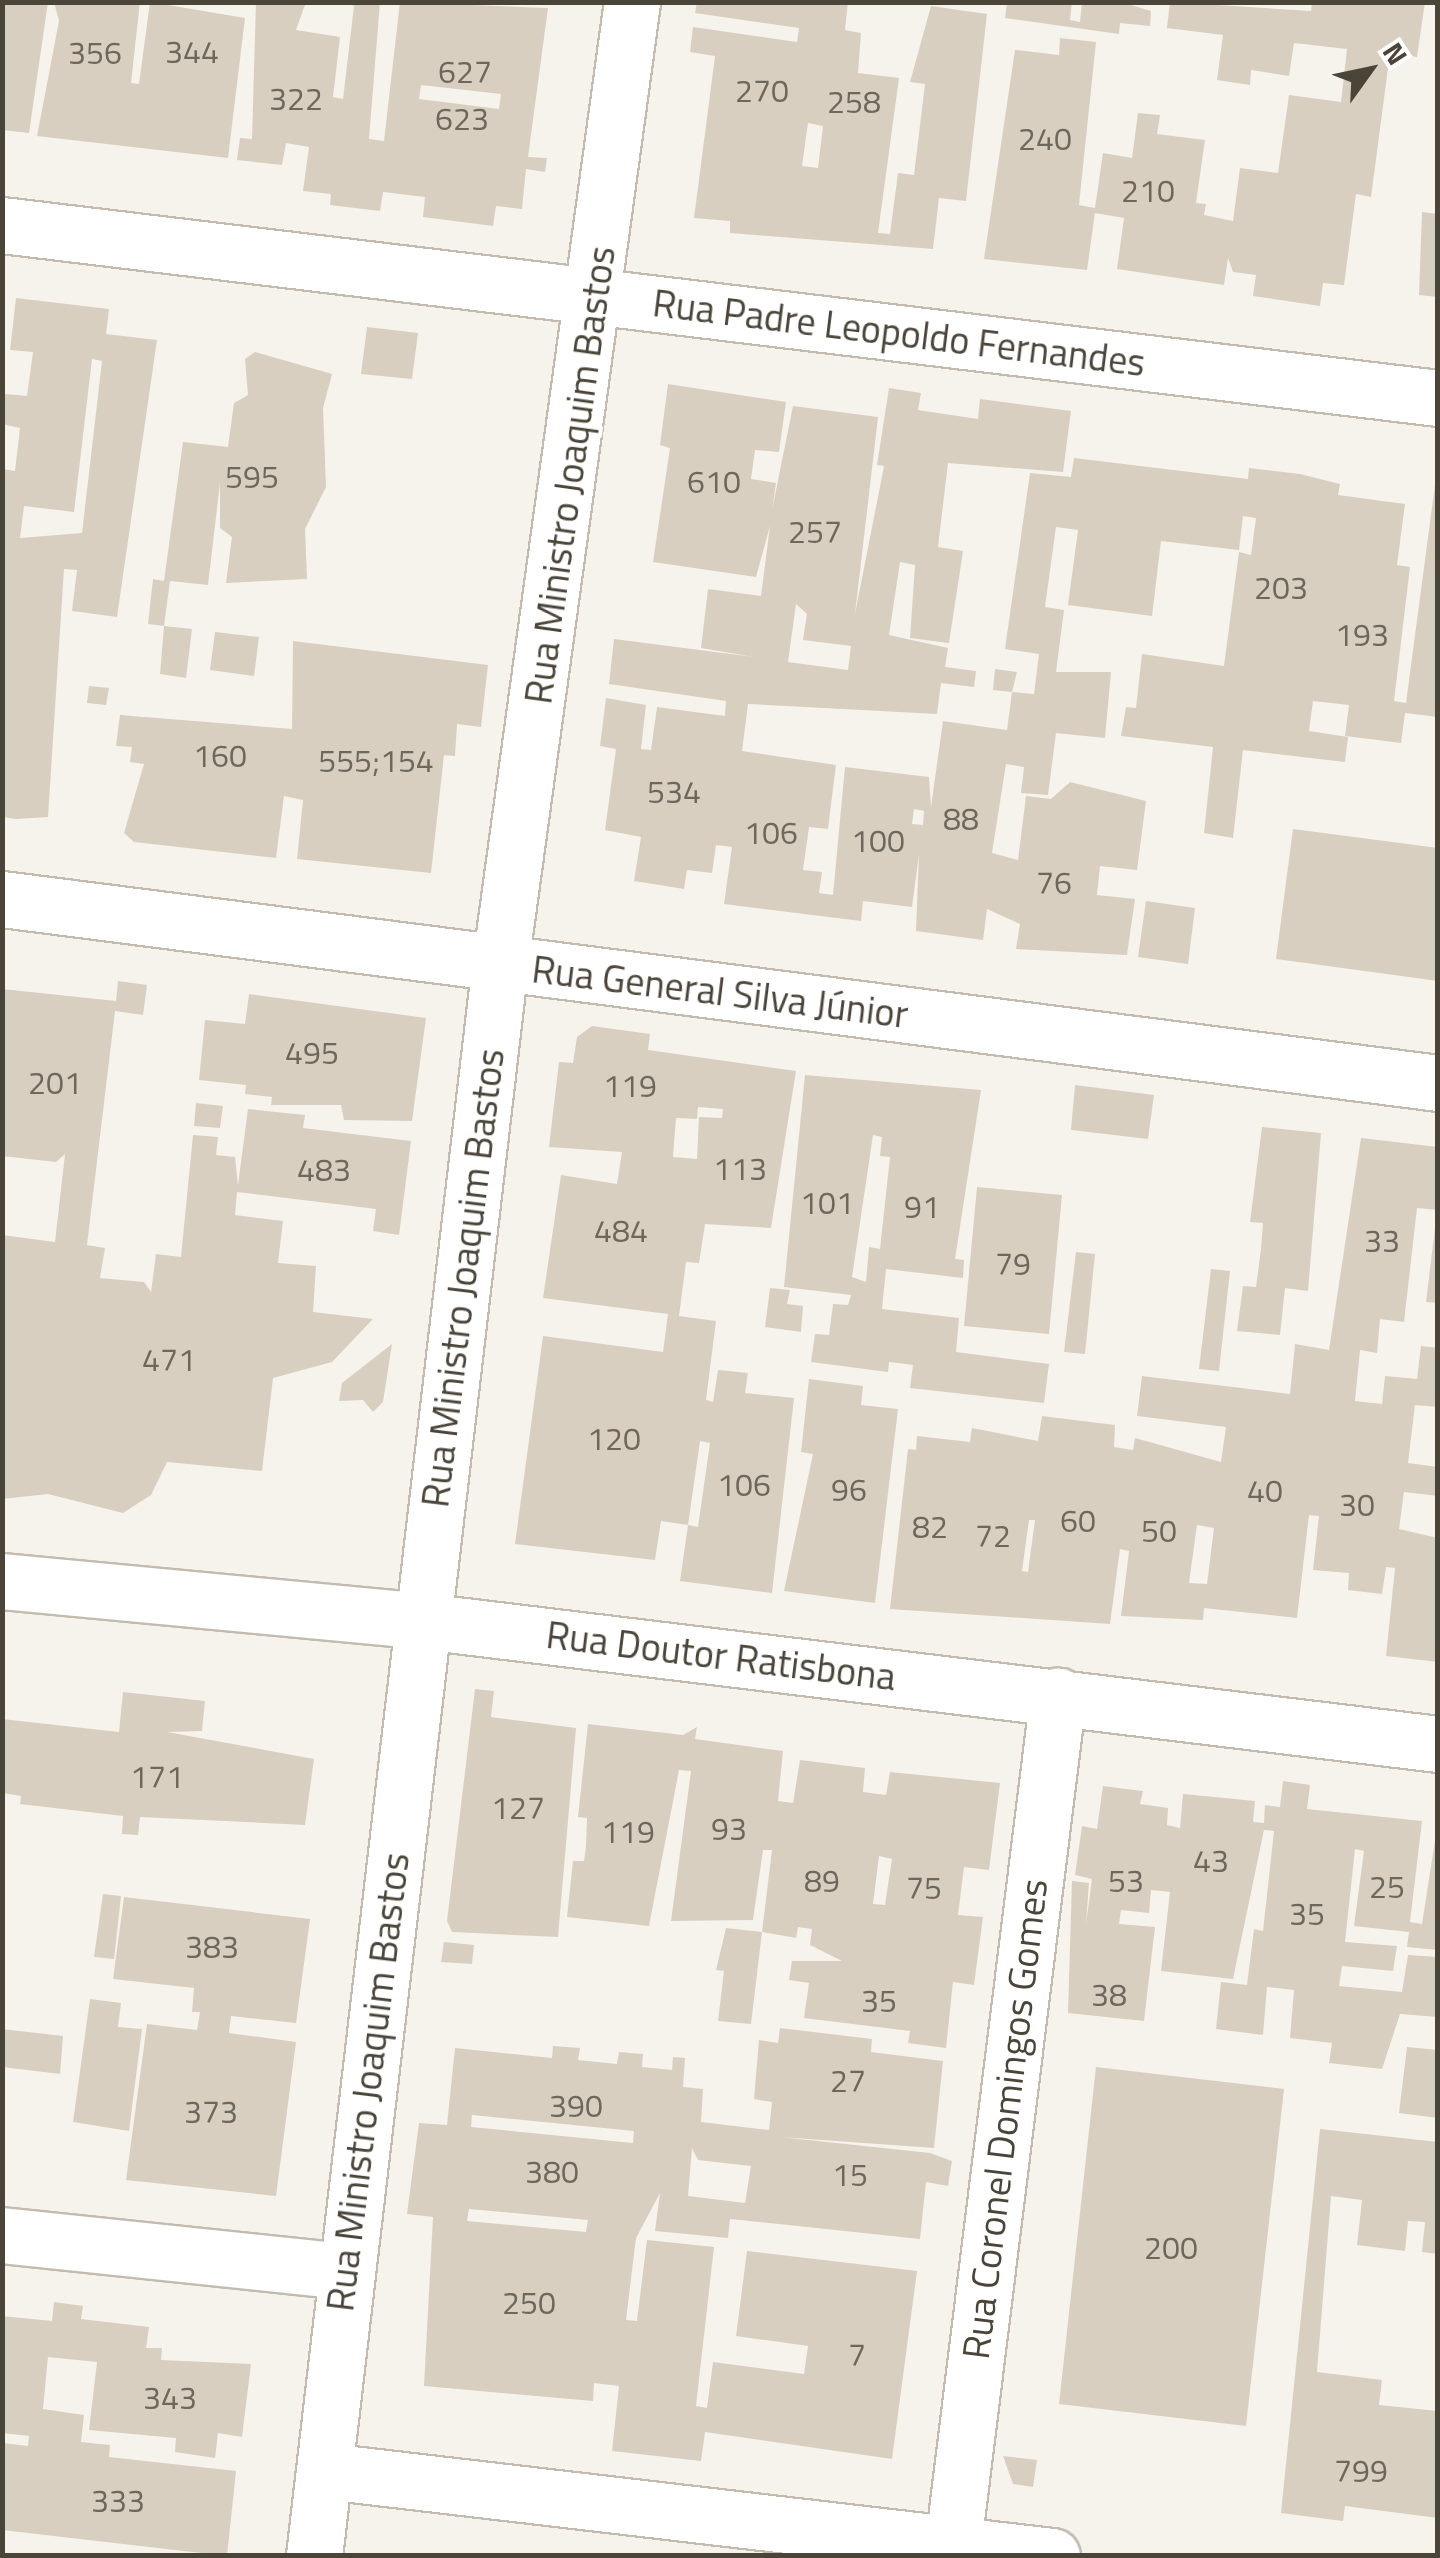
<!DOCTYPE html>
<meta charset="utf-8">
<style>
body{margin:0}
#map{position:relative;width:1440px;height:2558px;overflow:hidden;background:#f6f3ec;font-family:"Titillium Web",sans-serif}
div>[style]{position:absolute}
.building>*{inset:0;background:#d8cfc1}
.roads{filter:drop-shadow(2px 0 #c2bbae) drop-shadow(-2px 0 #c2bbae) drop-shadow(0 2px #c2bbae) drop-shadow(0 -2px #c2bbae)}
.minor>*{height:55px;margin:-27.5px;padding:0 27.5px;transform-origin:27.5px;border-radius:27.5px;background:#fff}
span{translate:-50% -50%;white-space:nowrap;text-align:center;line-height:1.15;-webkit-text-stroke:8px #fff;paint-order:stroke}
.number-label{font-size:32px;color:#6e675b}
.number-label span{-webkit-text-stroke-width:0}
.street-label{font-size:38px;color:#4b4439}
.frame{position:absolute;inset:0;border:5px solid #4b4439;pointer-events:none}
.north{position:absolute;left:1320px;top:20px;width:100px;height:100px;-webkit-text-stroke:8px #fff;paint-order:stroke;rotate:57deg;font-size:28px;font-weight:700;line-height:40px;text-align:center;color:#4b4439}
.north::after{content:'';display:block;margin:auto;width:35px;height:45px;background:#4b4439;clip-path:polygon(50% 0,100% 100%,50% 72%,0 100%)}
</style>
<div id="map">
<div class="building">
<i style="clip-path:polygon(2px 2px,48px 2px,29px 133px,2px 130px)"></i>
<i style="clip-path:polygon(54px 2px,140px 2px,131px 83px,139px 84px,150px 2px,245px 18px,228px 158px,37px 136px,59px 21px)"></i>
<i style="clip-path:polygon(evenodd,256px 2px,306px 2px,296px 30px,340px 37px,333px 97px,343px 99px,354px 6px,345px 2px,380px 2px,369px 139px,384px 141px,400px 2px,548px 8px,528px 157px,547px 158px,545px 172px,526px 169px,522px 209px,496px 206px,493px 226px,423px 217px,425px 197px,383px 192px,380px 211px,330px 205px,331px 194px,303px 191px,309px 147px,286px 143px,282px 165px,237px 160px,240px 138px,252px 139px,256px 2px,421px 85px,501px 94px,499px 109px,419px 99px,421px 85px)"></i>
<i style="clip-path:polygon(evenodd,697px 2px,848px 2px,845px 30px,861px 33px,858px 73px,899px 78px,878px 233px,890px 234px,898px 173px,914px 175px,925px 84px,910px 82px,931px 6px,987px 14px,966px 201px,939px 198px,933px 249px,730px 233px,730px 221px,694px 218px,715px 56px,690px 52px,693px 27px,797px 42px,799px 28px,695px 13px,697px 2px,808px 123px,823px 126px,818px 168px,802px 166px,808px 123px)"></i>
<i style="clip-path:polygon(1007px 2px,1072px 2px,1070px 20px,1080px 22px,1082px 2px,1121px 2px,1151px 11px,1150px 26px,1120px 23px,1119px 34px,1005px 18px)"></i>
<i style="clip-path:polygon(1170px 2px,1311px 11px,1312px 2px,1425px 2px,1417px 57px,1390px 53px,1371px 197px,1356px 194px,1344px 285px,1323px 283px,1320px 306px,1253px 296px,1256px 275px,1233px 272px,1228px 258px,1224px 285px,1117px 269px,1124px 218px,1095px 213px,1087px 270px,984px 259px,1015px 50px,1059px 55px,1060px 38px,1096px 42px,1079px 205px,1095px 208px,1103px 153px,1132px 158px,1138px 113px,1160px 115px,1157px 134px,1205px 140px,1196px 203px,1206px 204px,1204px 215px,1233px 221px,1240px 168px,1278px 173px,1289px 95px,1341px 102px,1347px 49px,1294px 43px,1289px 76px,1251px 70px,1250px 85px,1217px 80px,1223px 35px,1167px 28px)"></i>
<i style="clip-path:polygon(1422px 212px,1438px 214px,1438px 297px,1419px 295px)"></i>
<i style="clip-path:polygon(evenodd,16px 298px,109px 309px,106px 334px,157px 340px,117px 617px,72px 611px,77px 570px,64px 569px,48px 817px,16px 819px,2px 817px,2px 469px,15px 471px,20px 428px,2px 424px,2px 414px,5px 394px,27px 396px,33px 352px,10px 350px,16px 298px,92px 359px,102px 361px,82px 533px,20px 538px,24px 506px,74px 512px,92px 359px)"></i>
<i style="clip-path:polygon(367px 327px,418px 333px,412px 379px,361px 374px)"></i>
<i style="clip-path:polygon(255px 352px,332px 374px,323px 408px,326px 487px,305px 529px,307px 579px,226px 583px,232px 537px,220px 528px,220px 483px,208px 585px,170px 581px,164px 626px,148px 624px,153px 579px,164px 581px,183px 442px,228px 447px,234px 403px,248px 395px,245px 359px)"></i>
<i style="clip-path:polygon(evenodd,668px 384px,786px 402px,779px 452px,755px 450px,751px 479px,776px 483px,772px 510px,793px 406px,878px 417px,855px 614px,884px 466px,877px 465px,889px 388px,921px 393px,918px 410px,978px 419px,980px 399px,1071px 411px,1063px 472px,948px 463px,938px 547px,963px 551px,949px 643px,910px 638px,915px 565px,900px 562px,889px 635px,948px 648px,945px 667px,976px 671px,974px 687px,941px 683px,937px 714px,748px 704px,742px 751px,836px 765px,828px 829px,809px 827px,803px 870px,822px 872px,819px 893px,833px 895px,845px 767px,929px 777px,931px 807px,943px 721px,1007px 730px,1012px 692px,993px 690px,995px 669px,1017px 672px,1012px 692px,1034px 694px,1039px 654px,1005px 649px,1030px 473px,1071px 477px,1074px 458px,1248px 479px,1249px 468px,1300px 474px,1340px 484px,1338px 495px,1405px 504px,1397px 565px,1410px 567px,1394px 701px,1406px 703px,1438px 462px,1438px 717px,1405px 713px,1401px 743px,1345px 736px,1349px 705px,1313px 701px,1309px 731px,1348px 737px,1345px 762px,1243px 750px,1233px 838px,1204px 833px,1213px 747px,1121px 736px,1126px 707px,1136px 708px,1142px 654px,1224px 666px,1239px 552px,1251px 555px,1256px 518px,1243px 516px,1239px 550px,1161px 541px,1152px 616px,1068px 605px,1078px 530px,1056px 527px,1045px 607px,1064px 610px,1056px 672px,1111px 672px,1105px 738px,1056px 733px,1048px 795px,1021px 793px,1024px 767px,1006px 764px,992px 853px,1018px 860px,1026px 796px,1051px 799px,1070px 782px,1146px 801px,1137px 870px,1100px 866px,1097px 895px,1135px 899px,1127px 955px,1016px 949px,1020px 924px,987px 909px,983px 940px,916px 931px,919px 854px,912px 907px,863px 901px,861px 921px,724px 904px,732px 847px,716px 845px,712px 873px,687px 870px,684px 889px,634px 881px,641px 837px,605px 830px,616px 749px,600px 746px,606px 698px,646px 705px,641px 749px,651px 750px,657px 707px,725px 716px,726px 701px,609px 684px,614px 639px,754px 657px,701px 648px,708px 589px,761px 596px,770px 526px,756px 577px,653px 562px,670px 448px,660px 445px,668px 384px,796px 604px,807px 614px,803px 640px,851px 646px,848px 670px,788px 662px,796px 604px,668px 384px,914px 809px,924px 811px,923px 825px,912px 824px,914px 809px)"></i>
<i style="clip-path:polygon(164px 626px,192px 629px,186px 678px,160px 674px)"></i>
<i style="clip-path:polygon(215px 632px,259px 637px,254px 676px,210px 670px)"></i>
<i style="clip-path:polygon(293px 641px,488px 665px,481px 727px,457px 724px,455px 756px,444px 755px,431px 873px,297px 859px,303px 800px,284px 796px,276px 858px,134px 842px,124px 833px,144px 764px,130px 762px,132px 747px,116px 746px,120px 715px,292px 729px)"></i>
<i style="clip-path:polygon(89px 686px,109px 688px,106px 705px,87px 703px)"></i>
<i style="clip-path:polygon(1293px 829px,1438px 848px,1438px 981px,1276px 959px)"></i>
<i style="clip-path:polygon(1146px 901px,1195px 908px,1188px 964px,1138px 957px)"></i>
<i style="clip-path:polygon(118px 981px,147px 985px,143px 1015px,115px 1011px,87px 1245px,105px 1248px,100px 1278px,144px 1282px,151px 1292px,156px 1254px,181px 1257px,193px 1135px,218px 1137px,216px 1155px,235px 1157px,238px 1185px,248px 1109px,305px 1115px,303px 1128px,411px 1141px,399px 1235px,373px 1231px,376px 1209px,237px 1192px,235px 1215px,283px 1221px,278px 1263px,316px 1266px,313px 1312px,373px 1319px,332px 1362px,273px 1378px,262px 1471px,167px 1462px,151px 1495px,123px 1513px,48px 1494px,2px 1499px,2px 1235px,55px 1242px,65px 1154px,56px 1162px,2px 1156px,2px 989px,116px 1001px)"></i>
<i style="clip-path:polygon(249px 994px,426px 1018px,412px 1121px,344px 1120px,341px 1105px,271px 1105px,272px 1097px,245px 1094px,246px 1085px,199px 1080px,205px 1020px,245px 1024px)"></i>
<i style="clip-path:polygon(evenodd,592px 1026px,650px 1034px,648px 1050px,796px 1071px,771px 1228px,705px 1224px,699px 1263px,686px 1262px,679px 1316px,716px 1321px,706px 1400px,713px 1402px,718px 1370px,748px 1373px,745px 1393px,794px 1398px,772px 1593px,680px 1581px,688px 1525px,661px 1521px,655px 1560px,515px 1544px,543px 1336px,663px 1352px,668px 1314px,543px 1298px,561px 1175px,617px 1184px,622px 1152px,549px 1147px,559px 1062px,573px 1063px,577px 1037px,592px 1026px,698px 1107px,723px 1109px,722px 1118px,699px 1117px,697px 1159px,673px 1157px,676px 1118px,697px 1119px,698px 1107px,592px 1026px,700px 1441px,710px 1443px,698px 1527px,688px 1525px,700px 1441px)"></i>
<i style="clip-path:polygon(evenodd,805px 1075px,981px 1090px,955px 1259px,964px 1260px,963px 1278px,886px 1269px,882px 1309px,959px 1318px,956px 1352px,1049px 1364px,1044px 1403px,910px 1388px,913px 1365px,889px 1362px,888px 1372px,811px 1362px,815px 1334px,829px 1335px,833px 1304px,848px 1305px,851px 1295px,784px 1287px,805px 1075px,873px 1135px,882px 1137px,880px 1156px,890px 1157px,880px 1249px,869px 1247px,866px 1282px,852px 1277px,873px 1135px)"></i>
<i style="clip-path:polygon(1075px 1085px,1154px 1095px,1148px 1139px,1071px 1130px)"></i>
<i style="clip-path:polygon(196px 1103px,223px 1106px,220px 1128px,194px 1126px)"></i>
<i style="clip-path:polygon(1262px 1127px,1321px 1133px,1308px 1291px,1285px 1288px,1280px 1335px,1237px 1331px,1243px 1286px,1256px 1287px,1261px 1249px,1263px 1223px,1250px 1222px)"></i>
<i style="clip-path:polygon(evenodd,1361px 1138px,1438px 1147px,1438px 1210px,1417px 1208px,1404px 1322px,1380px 1319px,1377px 1353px,1360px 1350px,1355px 1401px,1382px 1404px,1385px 1376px,1417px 1379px,1421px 1346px,1438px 1348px,1438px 1407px,1415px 1405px,1408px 1463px,1438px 1467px,1438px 1496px,1404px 1492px,1399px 1529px,1438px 1538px,1438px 1662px,1386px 1656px,1395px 1568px,1386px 1567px,1382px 1594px,1348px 1590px,1349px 1573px,1313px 1570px,1319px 1516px,1309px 1515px,1297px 1618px,1204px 1608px,1203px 1620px,1121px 1616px,1129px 1551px,1120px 1549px,1110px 1624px,890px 1609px,908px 1449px,916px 1450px,917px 1436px,970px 1442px,972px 1428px,1038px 1441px,1042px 1416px,1115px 1425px,1114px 1447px,1133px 1450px,1135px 1438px,1221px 1462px,1226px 1427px,1137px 1416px,1142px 1376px,1290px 1394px,1295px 1344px,1329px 1350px,1361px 1138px,1029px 1520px,1035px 1520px,1028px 1572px,1022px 1571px,1029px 1520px,1361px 1138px,1197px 1525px,1214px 1528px,1207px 1584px,1189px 1583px,1197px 1525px)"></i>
<i style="clip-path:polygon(977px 1187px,1062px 1195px,1049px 1334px,964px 1326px)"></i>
<i style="clip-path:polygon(1435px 1228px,1438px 1228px,1438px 1303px,1426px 1302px)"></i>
<i style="clip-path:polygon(1076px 1252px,1095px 1254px,1085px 1354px,1064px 1352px)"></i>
<i style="clip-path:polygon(1211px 1269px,1230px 1271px,1219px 1371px,1199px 1369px)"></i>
<i style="clip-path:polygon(770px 1288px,790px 1290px,787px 1304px,803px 1306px,801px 1332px,765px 1327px)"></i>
<i style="clip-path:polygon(392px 1344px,383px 1402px,373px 1412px,363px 1400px,339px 1401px,342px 1383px)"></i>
<i style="clip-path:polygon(809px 1379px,863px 1386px,861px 1405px,898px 1409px,875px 1603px,784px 1591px,813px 1454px,801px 1452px)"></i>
<i style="clip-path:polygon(475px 1689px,494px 1691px,491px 1717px,576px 1728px,558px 1937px,452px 1932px,447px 1921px)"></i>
<i style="clip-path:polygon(123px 1692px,205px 1701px,202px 1731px,167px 1732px,314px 1759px,305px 1825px,140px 1817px,138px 1835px,122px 1834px,123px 1816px,20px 1804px,21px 1796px,2px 1793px,2px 1719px,119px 1732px)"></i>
<i style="clip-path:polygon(evenodd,588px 1724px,683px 1735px,697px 1727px,695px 1739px,783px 1751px,778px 1801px,793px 1803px,800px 1760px,865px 1768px,863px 1792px,886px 1795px,890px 1772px,1000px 1783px,989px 1870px,964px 1867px,958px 1915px,983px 1917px,974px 1985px,953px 1982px,946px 2048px,908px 2043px,910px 2031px,804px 2018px,809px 1983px,789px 1980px,792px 1961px,842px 1961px,810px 1945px,812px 1929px,798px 1927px,796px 1938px,762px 1932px,772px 1850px,763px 1850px,753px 1920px,671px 1921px,691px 1771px,679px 1770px,649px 1926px,567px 1917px,573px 1861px,584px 1861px,586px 1846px,587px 1818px,578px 1817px,588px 1724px,879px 1856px,892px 1859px,885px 1905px,873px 1904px,879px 1856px)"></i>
<i style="clip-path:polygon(1283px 1781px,1310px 1785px,1307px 1809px,1422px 1821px,1410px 1922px,1422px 1924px,1438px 1821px,1438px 1950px,1407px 1947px,1409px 1932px,1354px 1926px,1364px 1851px,1355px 1849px,1345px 1942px,1397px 1946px,1393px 1971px,1342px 1966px,1339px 1986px,1402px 1992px,1408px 1955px,1438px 1957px,1438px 2017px,1400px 2014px,1382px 2069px,1329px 2063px,1332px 2043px,1290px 2038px,1294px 1990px,1267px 1987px,1263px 2035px,1216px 2029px,1221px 1982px,1247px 1985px,1254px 1929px,1263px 1931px,1274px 1831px,1264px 1830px,1233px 1979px,1161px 1971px,1170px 1892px,1151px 1890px,1149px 1913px,1121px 1910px,1119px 1924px,1155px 1927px,1144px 2021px,1068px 2013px,1072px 1881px,1089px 1883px,1086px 1924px,1092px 1879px,1075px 1875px,1082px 1826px,1097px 1829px,1103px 1786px,1143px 1791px,1140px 1804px,1168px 1808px,1167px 1825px,1180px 1828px,1183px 1794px,1255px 1801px,1253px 1822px,1264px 1823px,1265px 1805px,1280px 1807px)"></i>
<i style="clip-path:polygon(103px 1894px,121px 1896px,114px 1959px,94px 1957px)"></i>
<i style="clip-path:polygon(124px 1897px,310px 1919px,296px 2023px,231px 2016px,229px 2033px,296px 2042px,276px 2196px,126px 2180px,147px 2024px,197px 2030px,200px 2012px,192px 2012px,194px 1988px,113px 1979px)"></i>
<i style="clip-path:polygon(726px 1928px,762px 1932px,751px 2024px,718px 2021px,724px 1971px,716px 1970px)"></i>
<i style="clip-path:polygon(444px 1942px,474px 1945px,472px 1964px,441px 1962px)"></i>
<i style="clip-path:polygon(90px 1999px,121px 2003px,118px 2027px,142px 2029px,129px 2131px,73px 2122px)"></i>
<i style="clip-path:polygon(evenodd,780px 2028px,872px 2039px,871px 2052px,943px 2061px,934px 2148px,780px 2137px,930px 2153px,952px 2161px,948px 2186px,926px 2182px,920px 2239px,730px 2219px,728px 2238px,655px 2231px,660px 2193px,636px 2238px,626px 2320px,637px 2321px,647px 2240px,714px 2247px,696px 2406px,707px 2408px,713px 2362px,804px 2374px,808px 2346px,736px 2336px,747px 2251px,917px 2271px,892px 2459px,705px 2432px,701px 2461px,612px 2451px,619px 2386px,594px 2383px,593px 2401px,424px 2386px,433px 2217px,407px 2214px,419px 2123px,447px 2125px,455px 2048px,552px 2058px,553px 2046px,580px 2048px,578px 2060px,617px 2064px,619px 2052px,643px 2054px,642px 2067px,672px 2070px,673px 2057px,685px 2058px,683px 2087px,703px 2089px,701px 2122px,769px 2130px,772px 2102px,754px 2099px,759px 2040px,778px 2043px,780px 2028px,472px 2115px,634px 2131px,633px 2143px,471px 2127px,472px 2115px,780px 2028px,692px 2148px,698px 2160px,751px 2166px,745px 2203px,688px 2196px,692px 2148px,780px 2028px,469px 2209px,588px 2220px,586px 2232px,467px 2221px,469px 2209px)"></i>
<i style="clip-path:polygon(2px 2029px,63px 2036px,60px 2074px,2px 2067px)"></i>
<i style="clip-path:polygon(1407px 2047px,1438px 2050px,1438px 2118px,1399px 2113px)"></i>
<i style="clip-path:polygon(1096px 2067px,1284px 2089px,1246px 2426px,1059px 2404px)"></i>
<i style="clip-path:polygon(1320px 2129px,1438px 2142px,1438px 2254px,1422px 2252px,1425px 2222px,1408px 2221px,1405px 2251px,1357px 2245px,1362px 2200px,1331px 2196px,1317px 2372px,1382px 2380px,1379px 2405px,1438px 2411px,1438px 2518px,1345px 2506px,1343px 2521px,1281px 2513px)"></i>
<i style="clip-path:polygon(54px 2302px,83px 2306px,81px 2319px,149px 2327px,146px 2348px,162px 2348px,161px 2360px,251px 2364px,242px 2437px,218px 2433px,215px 2458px,175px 2452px,176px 2438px,89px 2430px,97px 2362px,48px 2357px,43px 2409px,84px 2415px,81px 2442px,110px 2445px,109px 2457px,236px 2471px,227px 2556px,2px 2530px,2px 2443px,28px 2446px,29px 2436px,2px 2433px,2px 2316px,52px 2321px)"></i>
<i style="clip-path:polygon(1003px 2456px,1037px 2460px,1033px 2487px,1013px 2484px)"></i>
</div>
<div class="roads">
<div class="minor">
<i style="left:2px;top:225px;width:1446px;rotate:6.87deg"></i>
<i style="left:2px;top:899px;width:1448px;rotate:7.3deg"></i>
<i style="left:2px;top:1581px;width:423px;rotate:5.4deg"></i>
<i style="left:423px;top:1621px;width:1022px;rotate:6.91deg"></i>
<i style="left:2px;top:2235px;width:344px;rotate:6deg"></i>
<i style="left:326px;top:2471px;width:731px;rotate:6.68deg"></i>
<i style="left:953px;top:2543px;width:854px;rotate:-82.94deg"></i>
<i style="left:314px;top:2556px;width:1603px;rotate:-83.34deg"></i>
<i style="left:500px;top:964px;width:971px;rotate:-82.19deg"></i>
</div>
</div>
<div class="number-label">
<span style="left:192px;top:51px">344</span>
<span style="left:95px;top:52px">356</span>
<span style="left:465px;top:71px">627</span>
<span style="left:762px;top:90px">270</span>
<span style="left:296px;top:98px">322</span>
<span style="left:854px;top:101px">258</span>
<span style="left:462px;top:118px">623</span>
<span style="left:1045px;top:138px">240</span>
<span style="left:1148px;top:190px">210</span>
<span style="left:252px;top:476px">595</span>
<span style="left:714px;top:481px">610</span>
<span style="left:815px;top:531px">257</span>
<span style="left:1281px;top:587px">203</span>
<span style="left:1362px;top:634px">193</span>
<span style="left:220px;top:755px">160</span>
<span style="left:376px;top:760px">555;154</span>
<span style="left:674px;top:791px">534</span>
<span style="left:961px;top:818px">88</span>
<span style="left:771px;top:832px">106</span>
<span style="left:878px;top:840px">100</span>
<span style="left:1054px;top:882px">76</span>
<span style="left:312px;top:1052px">495</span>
<span style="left:55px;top:1082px">201</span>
<span style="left:630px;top:1085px">119</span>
<span style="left:740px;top:1168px">113</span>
<span style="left:324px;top:1169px">483</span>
<span style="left:827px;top:1202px">101</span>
<span style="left:922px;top:1206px">91</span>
<span style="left:621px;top:1230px">484</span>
<span style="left:1382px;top:1240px">33</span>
<span style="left:1013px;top:1263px">79</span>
<span style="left:169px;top:1359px">471</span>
<span style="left:614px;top:1438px">120</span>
<span style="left:744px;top:1484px">106</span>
<span style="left:849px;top:1489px">96</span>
<span style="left:1265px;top:1490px">40</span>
<span style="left:1357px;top:1504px">30</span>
<span style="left:1078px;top:1520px">60</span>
<span style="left:930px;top:1526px">82</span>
<span style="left:1159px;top:1530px">50</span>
<span style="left:993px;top:1535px">72</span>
<span style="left:157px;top:1776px">171</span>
<span style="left:518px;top:1807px">127</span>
<span style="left:729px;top:1828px">93</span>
<span style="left:628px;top:1831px">119</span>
<span style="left:1211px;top:1860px">43</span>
<span style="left:822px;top:1880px">89</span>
<span style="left:1126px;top:1880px">53</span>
<span style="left:1387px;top:1886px">25</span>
<span style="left:924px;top:1887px">75</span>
<span style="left:1307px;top:1913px">35</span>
<span style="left:212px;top:1946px">383</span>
<span style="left:1109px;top:1994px">38</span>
<span style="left:879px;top:2000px">35</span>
<span style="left:848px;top:2080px">27</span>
<span style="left:576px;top:2105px">390</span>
<span style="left:211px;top:2111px">373</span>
<span style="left:552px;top:2171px">380</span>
<span style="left:850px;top:2174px">15</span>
<span style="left:1171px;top:2247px">200</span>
<span style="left:529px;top:2302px">250</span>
<span style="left:857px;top:2354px">7</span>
<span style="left:170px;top:2397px">343</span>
<span style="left:1361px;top:2470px">799</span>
<span style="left:118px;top:2500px">333</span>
</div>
<div class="street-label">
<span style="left:899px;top:333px;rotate:7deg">Rua Padre Leopoldo Fernandes</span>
<span style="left:570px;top:475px;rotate:-82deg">Rua Ministro Joaquim Bastos</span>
<span style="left:720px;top:992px;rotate:7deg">Rua General Silva Júnior</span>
<span style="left:463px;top:1278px;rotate:-83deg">Rua Ministro Joaquim Bastos</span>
<span style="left:721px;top:1656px;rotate:7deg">Rua Doutor Ratisbona</span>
<span style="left:368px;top:2082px;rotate:-83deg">Rua Ministro Joaquim Bastos</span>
<span style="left:1005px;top:2119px;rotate:-83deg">Rua Coronel Domingos Gomes</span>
</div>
<div class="frame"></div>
<div class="north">N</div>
</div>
